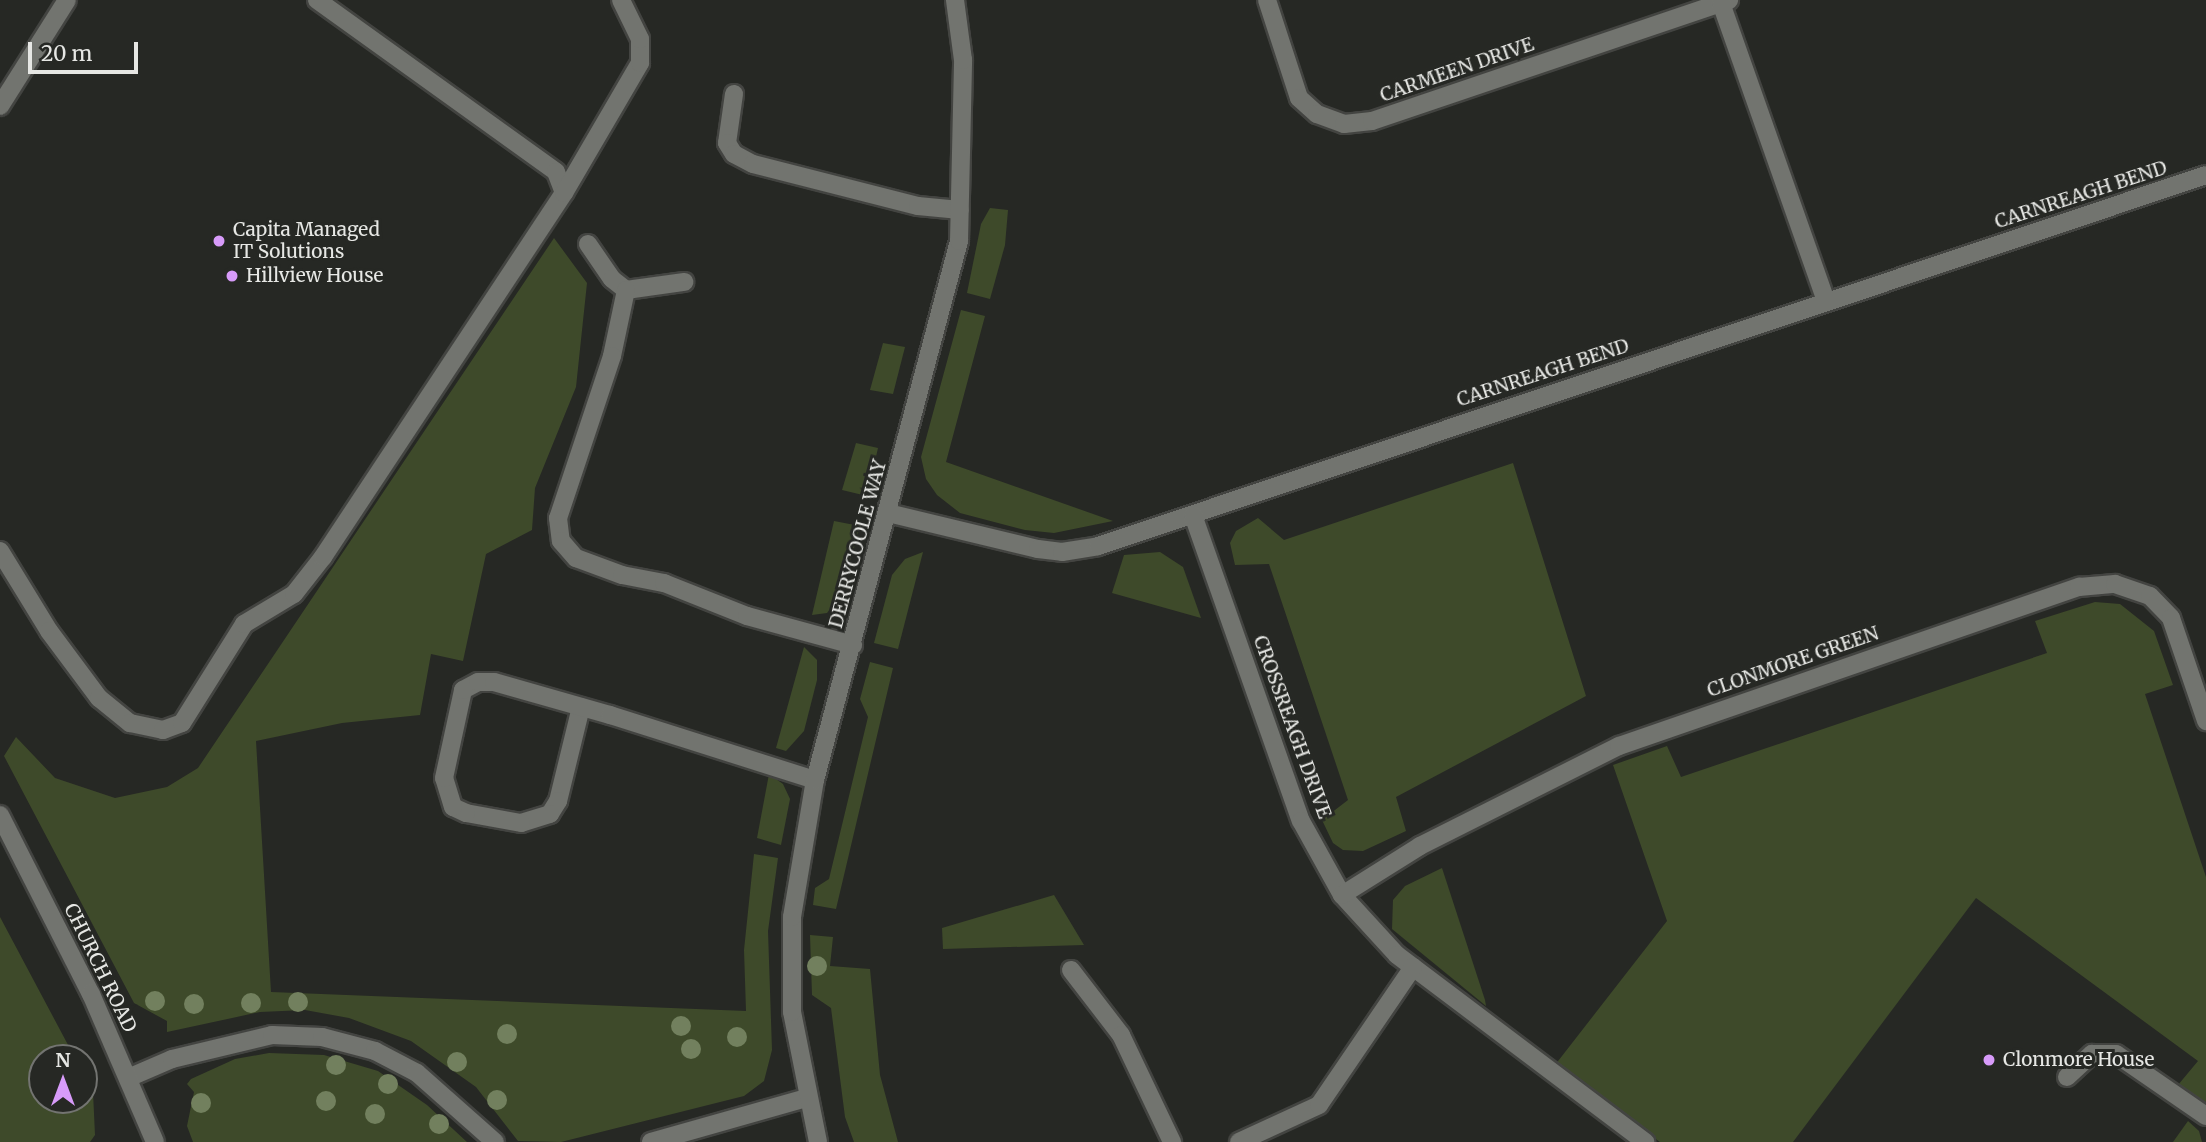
<!DOCTYPE html>
<style>
body{margin:0}
#map{position:relative;width:2206px;height:1142px;overflow:hidden;background:#262824;font-family:Merriweather,serif}
div>[style]{position:absolute}
.green>*{inset:0;background:#3e4a2a}
.roads{filter:drop-shadow(2px 0 #434441) drop-shadow(-2px 0 #434441) drop-shadow(0 2px #434441) drop-shadow(0 -2px #434441)}
.lane>*{height:18px;margin:-9px;padding:0 9px;transform-origin:9px;border-radius:9px;background:#72746f}
.street>*{height:18px;margin:-9px;padding:0 9px;transform-origin:9px;border-radius:9px;background:#72746f}
.secondary>*{height:18px;margin:-9px;padding:0 9px;transform-origin:9px;border-radius:9px;background:#72746f}
.trees>*{width:20px;height:20px;margin:-10px;border-radius:50%;background:#72805e}
.dots>*{width:19px;height:19px;translate:-50% -50%;box-sizing:border-box;border:4px solid #262824;border-radius:50%}
span{translate:-50% -50%;white-space:nowrap;text-align:center;line-height:1.15;-webkit-text-stroke:6px #262824;paint-order:stroke}
.street-label{font-size:19px;color:#e6e7e4}
.poi-label{font-size:19px;color:#e6e7e4}
.left{translate:0 -50%;text-align:left}
.north{position:absolute;left:28px;top:1044px;width:70px;height:70px;box-sizing:border-box;background:#262824;border:2px solid #737471;border-radius:50%;rotate:0deg;font-size:19px;font-weight:700;line-height:28px;text-align:center;color:#e6e7e4}
.north::after{content:'';display:block;margin:auto;width:24px;height:32px;background:#d79bf9;clip-path:polygon(50% 0,100% 100%,50% 72%,0 100%)}
.scale{position:absolute;left:28px;top:42px;width:110px;height:32px;box-sizing:border-box;border:4px solid #e6e7e4;border-top:0;padding-left:9px;font-size:21px;line-height:24px;white-space:nowrap;color:#e6e7e4;-webkit-text-stroke:5px #262824;paint-order:stroke}
</style>
<div id="map">
<div class="green">
<i style="clip-path:polygon(990px 208px,1008px 210px,1005px 245px,990px 299px,967px 293px,981px 224px)"></i>
<i style="clip-path:polygon(554px 238px,587px 283px,576px 387px,535px 488px,532px 530px,486px 554px,463px 661px,431px 654px,420px 715px,342px 723px,256px 741px,271px 992px,746px 1011px,744px 950px,754px 854px,778px 858px,768px 931px,772px 1050px,764px 1081px,744px 1096px,561px 1142px,518px 1141px,476px 1087px,411px 1041px,349px 1018px,305px 1010px,260px 1012px,167px 1032px,167px 1021px,134px 1003px,4px 756px,16px 737px,55px 778px,115px 798px,167px 787px,198px 768px)"></i>
<i style="clip-path:polygon(961px 310px,985px 316px,946px 462px,1113px 521px,1054px 533px,1025px 530px,960px 513px,937px 495px,926px 479px,921px 457px)"></i>
<i style="clip-path:polygon(883px 343px,905px 347px,893px 394px,870px 390px)"></i>
<i style="clip-path:polygon(856px 443px,878px 448px,867px 496px,842px 490px)"></i>
<i style="clip-path:polygon(1513px 463px,1586px 696px,1396px 797px,1406px 831px,1363px 851px,1343px 850px,1333px 843px,1322px 820px,1348px 800px,1269px 564px,1235px 565px,1230px 543px,1236px 531px,1258px 518px,1284px 540px)"></i>
<i style="clip-path:polygon(834px 521px,860px 526px,841px 596px,827px 613px,812px 615px)"></i>
<i style="clip-path:polygon(923px 552px,898px 649px,874px 643px,892px 575px,905px 559px)"></i>
<i style="clip-path:polygon(1160px 552px,1183px 567px,1201px 618px,1112px 593px,1124px 555px)"></i>
<i style="clip-path:polygon(2095px 602px,2120px 604px,2154px 631px,2173px 685px,2145px 694px,2206px 877px,2206px 1102px,2178px 1085px,2198px 1061px,1976px 898px,1793px 1142px,1660px 1142px,1555px 1065px,1667px 921px,1613px 765px,1667px 746px,1681px 777px,2047px 653px,2035px 621px)"></i>
<i style="clip-path:polygon(804px 647px,817px 660px,817px 680px,804px 731px,786px 751px,776px 748px)"></i>
<i style="clip-path:polygon(870px 662px,893px 668px,836px 909px,813px 905px,815px 888px,829px 879px,868px 717px,860px 699px)"></i>
<i style="clip-path:polygon(769px 774px,783px 784px,790px 799px,781px 845px,757px 838px)"></i>
<i style="clip-path:polygon(1442px 868px,1485px 1000px,1486px 1006px,1392px 929px,1393px 900px,1405px 886px)"></i>
<i style="clip-path:polygon(1054px 895px,1084px 945px,943px 949px,942px 928px)"></i>
<i style="clip-path:polygon(0 917px,75px 1058px,42px 1058px,42px 1100px,84px 1100px,84px 1074px,93px 1092px,95px 1135px,90px 1142px,0 1142px)"></i>
<i style="clip-path:polygon(810px 935px,833px 937px,830px 966px,870px 969px,880px 1075px,898px 1142px,854px 1142px,845px 1117px,831px 1008px,812px 995px)"></i>
<i style="clip-path:polygon(269px 1053px,324px 1055px,378px 1071px,427px 1105px,467px 1142px,193px 1142px,187px 1126px,194px 1092px,187px 1084px,191px 1079px,235px 1059px)"></i>
<i style="clip-path:polygon(2188px 1121px,2199px 1131px,2202px 1142px,2173px 1142px)"></i>
</div>
<div class="roads">
<div class="lane">
<i style="left:317px;top:0;width:294px;rotate:35.7deg"></i>
<i style="left:556px;top:172px;width:22px;rotate:69deg"></i>
<i style="left:734px;top:94px;width:49px;rotate:98.1deg"></i>
<i style="left:727px;top:143px;width:13px;rotate:58deg"></i>
<i style="left:734px;top:154px;width:21px;rotate:28deg"></i>
<i style="left:753px;top:164px;width:170px;rotate:14.3deg"></i>
<i style="left:918px;top:206px;width:42px;rotate:5.4deg"></i>
<i style="left:0;top:106px;width:125px;rotate:-57.7deg"></i>
<i style="left:0;top:551px;width:94px;rotate:58.5deg"></i>
<i style="left:49px;top:631px;width:84px;rotate:53.3deg"></i>
<i style="left:99px;top:698px;width:40px;rotate:39deg"></i>
<i style="left:130px;top:723px;width:34px;rotate:12deg"></i>
<i style="left:163px;top:730px;width:20px;rotate:-20deg"></i>
<i style="left:182px;top:723px;width:117px;rotate:-57.9deg"></i>
<i style="left:244px;top:624px;width:58px;rotate:-31deg"></i>
<i style="left:294px;top:594px;width:47px;rotate:-51.9deg"></i>
<i style="left:323px;top:557px;width:437px;rotate:-56.5deg"></i>
<i style="left:564px;top:193px;width:151px;rotate:-59.7deg"></i>
<i style="left:640px;top:63px;width:24px;rotate:-90deg"></i>
<i style="left:640px;top:39px;width:43px;rotate:-116deg"></i>
<i style="left:581px;top:707px;width:97px;rotate:103.7deg"></i>
<i style="left:558px;top:801px;width:15px;rotate:122deg"></i>
<i style="left:550px;top:814px;width:30px;rotate:163deg"></i>
<i style="left:521px;top:823px;width:56px;rotate:-169.7deg"></i>
<i style="left:466px;top:813px;width:14px;rotate:-155deg"></i>
<i style="left:453px;top:807px;width:30px;rotate:-107deg"></i>
<i style="left:444px;top:778px;width:90px;rotate:-77.8deg"></i>
<i style="left:463px;top:690px;width:17px;rotate:-28deg"></i>
<i style="left:478px;top:682px;width:16px"></i>
<i style="left:494px;top:682px;width:121px;rotate:15.9deg"></i>
<i style="left:610px;top:715px;width:215px;rotate:17.6deg"></i>
<i style="left:1071px;top:970px;width:82px;rotate:52.4deg"></i>
<i style="left:1121px;top:1035px;width:119px;rotate:64.5deg"></i>
<i style="left:2067px;top:1077px;width:34px;rotate:-43deg"></i>
<i style="left:2092px;top:1054px;width:24px"></i>
<i style="left:2116px;top:1054px;width:109px;rotate:34.6deg"></i>
<i style="left:1239px;top:1142px;width:88px;rotate:-24.8deg"></i>
</div>
<div class="street">
<i style="left:1267px;top:0;width:103px;rotate:71.9deg"></i>
<i style="left:1299px;top:98px;width:24px;rotate:42deg"></i>
<i style="left:1317px;top:114px;width:29px;rotate:20deg"></i>
<i style="left:1344px;top:124px;width:28px;rotate:-6deg"></i>
<i style="left:1372px;top:121px;width:377px;rotate:-18.7deg"></i>
<i style="left:1721px;top:3px;width:316px;rotate:70.6deg"></i>
<i style="left:588px;top:244px;width:42px;rotate:55.6deg"></i>
<i style="left:612px;top:279px;width:18px;rotate:38deg"></i>
<i style="left:626px;top:290px;width:59px;rotate:-7.9deg"></i>
<i style="left:626px;top:290px;width:67px;rotate:102deg"></i>
<i style="left:612px;top:356px;width:171px;rotate:108.4deg"></i>
<i style="left:558px;top:518px;width:23px;rotate:83deg"></i>
<i style="left:561px;top:541px;width:23px;rotate:49deg"></i>
<i style="left:576px;top:558px;width:49px;rotate:20.3deg"></i>
<i style="left:622px;top:575px;width:43px;rotate:10.8deg"></i>
<i style="left:664px;top:583px;width:89px;rotate:21.7deg"></i>
<i style="left:747px;top:616px;width:110px;rotate:15.3deg"></i>
<i style="left:888px;top:513px;width:154px;rotate:13.5deg"></i>
<i style="left:1038px;top:549px;width:24px;rotate:7deg"></i>
<i style="left:1062px;top:552px;width:36px;rotate:-9deg"></i>
<i style="left:1098px;top:546px;width:1168px;rotate:-18.51deg"></i>
<i style="left:1193px;top:515px;width:324px;rotate:70.6deg"></i>
<i style="left:1301px;top:821px;width:85px;rotate:61deg"></i>
<i style="left:1342px;top:895px;width:81px;rotate:47.5deg"></i>
<i style="left:1397px;top:955px;width:311px;rotate:37deg"></i>
<i style="left:1342px;top:895px;width:92px;rotate:-32.1deg"></i>
<i style="left:1420px;top:846px;width:223px;rotate:-26.7deg"></i>
<i style="left:1619px;top:746px;width:487px;rotate:-19.1deg"></i>
<i style="left:2079px;top:587px;width:36px;rotate:-5deg"></i>
<i style="left:2115px;top:584px;width:37px;rotate:19deg"></i>
<i style="left:2150px;top:596px;width:30px;rotate:46deg"></i>
<i style="left:2171px;top:618px;width:109px;rotate:71.2deg"></i>
<i style="left:128px;top:1078px;width:48px;rotate:-23.4deg"></i>
<i style="left:172px;top:1059px;width:103px;rotate:-13.5deg"></i>
<i style="left:272px;top:1035px;width:50px;rotate:2.3deg"></i>
<i style="left:322px;top:1037px;width:55px;rotate:14.8deg"></i>
<i style="left:375px;top:1051px;width:47px;rotate:27.6deg"></i>
<i style="left:417px;top:1073px;width:104px;rotate:41.5deg"></i>
<i style="left:1319px;top:1105px;width:167px;rotate:-55.7deg"></i>
<i style="left:651px;top:1142px;width:161px;rotate:-15.8deg"></i>
<i style="left:818px;top:1142px;width:133px;rotate:-101.3deg"></i>
<i style="left:792px;top:1012px;width:95px;rotate:-90deg"></i>
<i style="left:792px;top:917px;width:139px;rotate:-80.5deg"></i>
<i style="left:815px;top:780px;width:558px;rotate:-75.04deg"></i>
<i style="left:959px;top:241px;width:181px;rotate:-88.7deg"></i>
<i style="left:963px;top:60px;width:61px;rotate:-97.6deg"></i>
</div>
<div class="secondary">
<i style="left:0;top:815px;width:201px;rotate:63.1deg"></i>
<i style="left:91px;top:994px;width:161px;rotate:66.6deg"></i>
</div>
</div>
<div class="trees">
<i style="left:817px;top:966px"></i>
<i style="left:155px;top:1001px"></i>
<i style="left:298px;top:1002px"></i>
<i style="left:251px;top:1003px"></i>
<i style="left:194px;top:1004px"></i>
<i style="left:681px;top:1026px"></i>
<i style="left:507px;top:1034px"></i>
<i style="left:737px;top:1037px"></i>
<i style="left:691px;top:1049px"></i>
<i style="left:457px;top:1062px"></i>
<i style="left:336px;top:1065px"></i>
<i style="left:388px;top:1084px"></i>
<i style="left:497px;top:1100px"></i>
<i style="left:326px;top:1101px"></i>
<i style="left:201px;top:1103px"></i>
<i style="left:375px;top:1114px"></i>
<i style="left:439px;top:1124px"></i>
</div>
<div class="dots">
<i style="left:219px;top:241px;background:#d79bf9"></i>
<i style="left:232px;top:276px;background:#d79bf9"></i>
<i style="left:1989px;top:1060px;background:#d79bf9"></i>
</div>
<div class="street-label">
<span style="left:1457px;top:70px;rotate:-19deg">CARMEEN DRIVE</span>
<span style="left:2081px;top:195px;rotate:-18deg">CARNREAGH BEND</span>
<span style="left:1543px;top:373px;rotate:-18deg">CARNREAGH BEND</span>
<span style="left:858px;top:544px;rotate:-75deg">DERRYCOOLE WAY</span>
<span style="left:1793px;top:662px;rotate:-19deg">CLONMORE GREEN</span>
<span style="left:1292px;top:727px;rotate:70deg">CROSSREAGH DRIVE</span>
<span style="left:100px;top:968px;rotate:64deg">CHURCH ROAD</span>
</div>
<div class="poi-label">
<span class="left" style="left:233px;top:241px">Capita Managed<br>IT Solutions</span>
<span class="left" style="left:246px;top:276px">Hillview House</span>
<span class="left" style="left:2003px;top:1060px">Clonmore House</span>
</div>
<div class="north">N</div>
<div class="scale">20 m</div>
</div>
